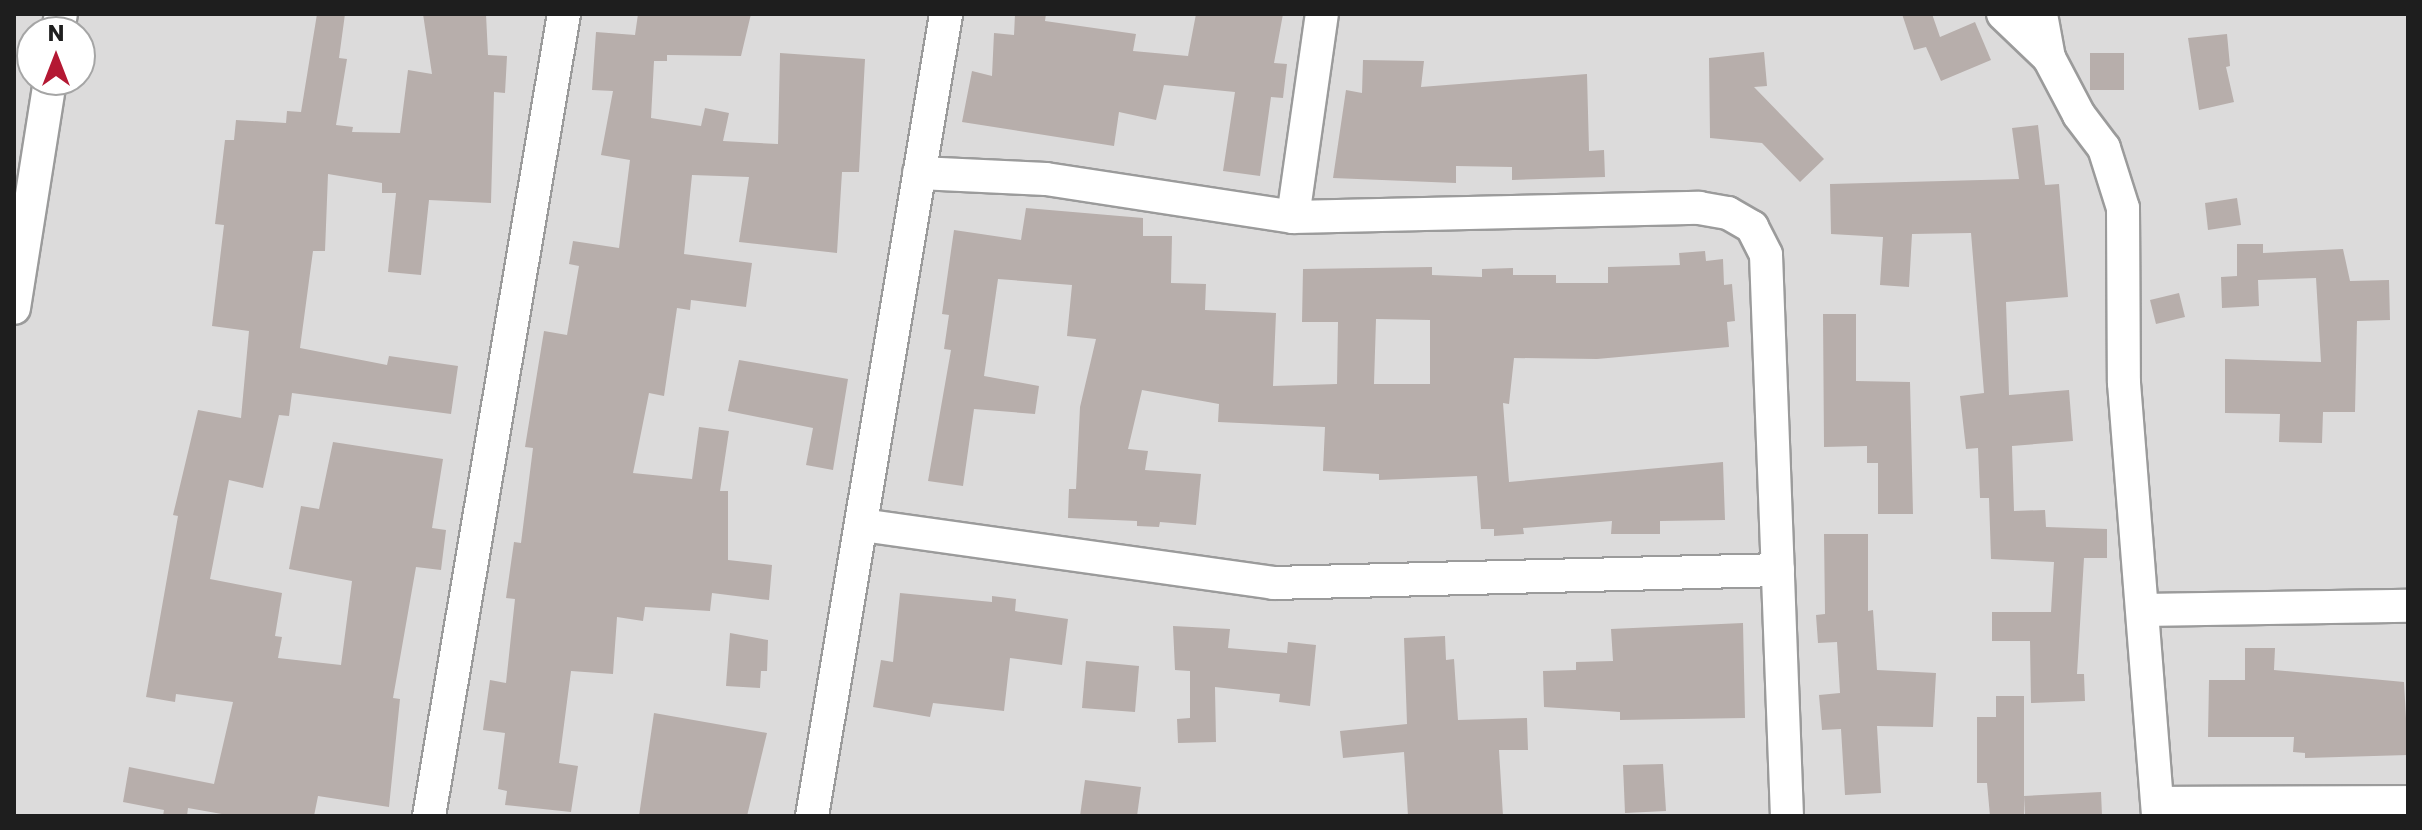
<!DOCTYPE html>
<style>
body{margin:0}
#map{position:relative;width:2422px;height:830px;overflow:hidden;background:#eeeae5;font-family:Poppins,sans-serif}
div>[style]{position:absolute}
.residential>*{inset:0;background:#dcdbdb}
.building>*{inset:0;background:#b7aeab}
.roads{filter:drop-shadow(2px 0 #9b9b9b) drop-shadow(-2px 0 #9b9b9b) drop-shadow(0 2px #9b9b9b) drop-shadow(0 -2px #9b9b9b)}
.minor>*{height:32px;margin:-16px;padding:0 16px;transform-origin:16px;border-radius:16px;background:#fff}
span{translate:-50% -50%;white-space:nowrap;text-align:center;line-height:1.15;-webkit-text-stroke:8px #fff;paint-order:stroke}
.frame{position:absolute;inset:0;border:16px solid #1e1e1e;pointer-events:none}
.north{position:absolute;left:16px;top:16px;width:80px;height:80px;box-sizing:border-box;background:#fff;border:2px solid #a5a5a5;border-radius:50%;rotate:0deg;font-size:22px;font-weight:700;line-height:32px;text-align:center;color:#1e1e1e}
.north::after{content:'';display:block;margin:auto;width:28px;height:36px;background:#b41833;clip-path:polygon(50% 0,100% 100%,50% 72%,0 100%)}
</style>
<div id="map">
<div class="residential">
<i style="clip-path:polygon(evenodd,14px 14px,2408px 14px,2408px 816px,14px 816px,14px 14px,32px 32px,80px 32px,80px 80px,32px 80px,32px 32px)"></i>
</div>
<div class="building">
<i style="clip-path:polygon(317px 14px,345px 14px,339px 58px,347px 59px,336px 125px,353px 127px,352px 132px,400px 133px,408px 70px,432px 74px,423px 14px,486px 14px,488px 55px,507px 56px,505px 93px,494px 92px,491px 203px,429px 200px,421px 275px,388px 272px,396px 193px,382px 193px,382px 183px,328px 174px,325px 251px,313px 251px,300px 348px,387px 365px,389px 356px,458px 366px,451px 414px,292px 393px,289px 416px,279px 415px,263px 488px,229px 480px,210px 579px,282px 593px,275px 636px,282px 637px,278px 658px,341px 665px,352px 581px,289px 569px,301px 506px,319px 509px,333px 442px,443px 459px,432px 528px,446px 530px,441px 570px,416px 567px,393px 698px,400px 699px,389px 807px,318px 796px,314px 816px,233px 816px,188px 808px,187px 816px,163px 816px,164px 810px,123px 802px,129px 767px,214px 784px,233px 702px,176px 694px,175px 702px,146px 697px,178px 516px,173px 515px,198px 410px,241px 418px,249px 331px,212px 326px,224px 225px,215px 224px,225px 140px,234px 140px,236px 120px,286px 123px,287px 111px,301px 112px)"></i>
<i style="clip-path:polygon(638px 14px,751px 14px,741px 56px,667px 55px,667px 61px,654px 61px,651px 118px,701px 126px,705px 108px,729px 113px,723px 141px,778px 144px,780px 53px,865px 59px,859px 172px,842px 172px,837px 253px,739px 242px,749px 177px,692px 175px,684px 254px,752px 263px,746px 307px,691px 300px,690px 310px,677px 308px,664px 396px,649px 393px,633px 473px,692px 479px,699px 427px,729px 431px,720px 491px,728px 491px,728px 560px,772px 565px,769px 600px,712px 593px,710px 611px,645px 607px,643px 621px,617px 617px,613px 674px,571px 671px,559px 763px,578px 766px,571px 812px,505px 805px,507px 791px,498px 789px,505px 733px,483px 730px,490px 680px,506px 683px,515px 599px,506px 598px,514px 542px,521px 543px,533px 448px,525px 447px,544px 331px,567px 335px,579px 266px,569px 264px,573px 241px,619px 248px,630px 160px,601px 155px,613px 91px,592px 90px,596px 32px,635px 35px)"></i>
<i style="clip-path:polygon(1015px 14px,1046px 14px,1045px 21px,1136px 34px,1133px 51px,1188px 56px,1196px 14px,1283px 14px,1274px 63px,1287px 64px,1283px 98px,1271px 97px,1260px 176px,1223px 171px,1235px 92px,1164px 85px,1156px 120px,1119px 112px,1114px 146px,962px 122px,972px 71px,992px 76px,994px 33px,1014px 35px)"></i>
<i style="clip-path:polygon(1902px 14px,1932px 14px,1940px 37px,1975px 22px,1991px 60px,1941px 81px,1926px 47px,1914px 50px)"></i>
<i style="clip-path:polygon(2227px 34px,2230px 66px,2226px 67px,2234px 102px,2199px 110px,2188px 38px)"></i>
<i style="clip-path:polygon(1764px 52px,1767px 86px,1754px 87px,1824px 159px,1800px 182px,1762px 143px,1710px 138px,1709px 58px)"></i>
<i style="clip-path:polygon(2090px 53px,2124px 53px,2124px 90px,2090px 90px)"></i>
<i style="clip-path:polygon(1363px 60px,1424px 61px,1421px 87px,1587px 74px,1589px 151px,1604px 150px,1605px 177px,1512px 180px,1512px 167px,1456px 166px,1456px 183px,1333px 178px,1346px 90px,1362px 93px)"></i>
<i style="clip-path:polygon(2038px 125px,2045px 185px,2059px 184px,2068px 297px,2006px 302px,2009px 395px,2069px 390px,2073px 441px,2012px 446px,2014px 511px,2045px 510px,2046px 527px,2107px 529px,2107px 558px,2084px 558px,2077px 674px,2084px 674px,2085px 701px,2031px 703px,2030px 641px,1992px 641px,1992px 612px,2051px 612px,2054px 562px,1991px 559px,1989px 498px,1980px 498px,1978px 448px,1966px 449px,1960px 396px,1984px 393px,1971px 233px,1912px 234px,1909px 287px,1880px 285px,1883px 237px,1831px 234px,1830px 184px,2019px 179px,2012px 128px)"></i>
<i style="clip-path:polygon(2237px 198px,2241px 225px,2208px 230px,2205px 203px)"></i>
<i style="clip-path:polygon(evenodd,1026px 208px,1143px 218px,1143px 236px,1172px 236px,1171px 283px,1206px 284px,1205px 310px,1276px 313px,1273px 386px,1337px 384px,1338px 322px,1302px 322px,1303px 269px,1432px 267px,1432px 275px,1482px 277px,1482px 269px,1513px 268px,1513px 275px,1556px 275px,1556px 283px,1608px 283px,1608px 267px,1680px 265px,1679px 253px,1705px 251px,1706px 261px,1723px 259px,1724px 285px,1732px 284px,1735px 321px,1727px 322px,1729px 347px,1597px 359px,1514px 358px,1509px 404px,1503px 403px,1509px 482px,1723px 462px,1725px 520px,1660px 521px,1660px 534px,1611px 534px,1612px 521px,1523px 528px,1524px 534px,1494px 536px,1494px 529px,1481px 529px,1477px 476px,1379px 480px,1379px 474px,1323px 471px,1325px 427px,1218px 422px,1219px 404px,1142px 390px,1128px 449px,1148px 451px,1145px 470px,1201px 474px,1196px 525px,1160px 522px,1159px 527px,1137px 526px,1137px 521px,1068px 518px,1069px 489px,1076px 489px,1080px 407px,1096px 339px,1067px 336px,1072px 285px,998px 279px,984px 376px,1039px 386px,1035px 414px,974px 409px,963px 486px,928px 481px,951px 350px,944px 349px,949px 315px,942px 314px,954px 230px,1021px 240px,1026px 208px,1376px 319px,1430px 320px,1430px 384px,1374px 384px,1376px 319px)"></i>
<i style="clip-path:polygon(2237px 244px,2263px 244px,2263px 253px,2343px 249px,2350px 281px,2389px 280px,2390px 320px,2357px 321px,2355px 412px,2323px 412px,2322px 443px,2279px 442px,2280px 414px,2225px 413px,2225px 359px,2321px 362px,2316px 278px,2258px 280px,2259px 306px,2222px 308px,2221px 277px,2237px 276px)"></i>
<i style="clip-path:polygon(2179px 293px,2185px 317px,2156px 324px,2150px 300px)"></i>
<i style="clip-path:polygon(1823px 314px,1856px 314px,1856px 381px,1910px 382px,1913px 514px,1878px 514px,1878px 463px,1867px 463px,1867px 446px,1824px 447px)"></i>
<i style="clip-path:polygon(739px 360px,848px 379px,833px 470px,806px 465px,813px 428px,728px 411px)"></i>
<i style="clip-path:polygon(1824px 534px,1868px 534px,1868px 611px,1873px 610px,1877px 670px,1936px 673px,1933px 727px,1877px 726px,1881px 793px,1845px 795px,1841px 729px,1822px 730px,1819px 695px,1840px 693px,1837px 642px,1818px 643px,1816px 615px,1825px 614px)"></i>
<i style="clip-path:polygon(900px 593px,992px 602px,992px 596px,1016px 599px,1015px 611px,1068px 619px,1062px 665px,1010px 658px,1004px 711px,933px 703px,930px 717px,873px 707px,881px 660px,893px 662px)"></i>
<i style="clip-path:polygon(1743px 623px,1745px 718px,1620px 720px,1620px 712px,1544px 707px,1543px 671px,1576px 670px,1576px 662px,1613px 661px,1611px 629px)"></i>
<i style="clip-path:polygon(1173px 626px,1230px 629px,1228px 648px,1287px 653px,1288px 642px,1316px 645px,1310px 706px,1279px 702px,1280px 694px,1215px 687px,1216px 742px,1178px 743px,1177px 719px,1190px 718px,1190px 671px,1175px 670px)"></i>
<i style="clip-path:polygon(730px 633px,768px 640px,767px 671px,761px 671px,760px 688px,726px 686px)"></i>
<i style="clip-path:polygon(1445px 636px,1446px 660px,1454px 659px,1458px 720px,1527px 718px,1528px 750px,1499px 750px,1503px 816px,1408px 816px,1404px 752px,1343px 758px,1340px 731px,1407px 724px,1404px 638px)"></i>
<i style="clip-path:polygon(2245px 648px,2275px 648px,2274px 670px,2404px 682px,2408px 755px,2305px 758px,2305px 753px,2293px 752px,2294px 737px,2208px 737px,2209px 680px,2245px 680px)"></i>
<i style="clip-path:polygon(1086px 661px,1139px 666px,1135px 712px,1082px 708px)"></i>
<i style="clip-path:polygon(1996px 696px,2024px 696px,2024px 816px,1990px 816px,1987px 783px,1977px 783px,1977px 717px,1996px 717px)"></i>
<i style="clip-path:polygon(654px 713px,767px 733px,747px 816px,639px 816px)"></i>
<i style="clip-path:polygon(1663px 764px,1666px 811px,1625px 813px,1623px 765px)"></i>
<i style="clip-path:polygon(1085px 780px,1141px 787px,1137px 816px,1080px 816px)"></i>
<i style="clip-path:polygon(2101px 792px,2102px 816px,2025px 816px,2024px 796px)"></i>
</div>
<div class="roads">
<div class="minor">
<i style="left:2003px;top:14px;width:64px;rotate:43.7deg"></i>
<i style="left:2041px;top:14px;width:45px;rotate:79.7deg"></i>
<i style="left:2049px;top:58px;width:64px;rotate:62.2deg"></i>
<i style="left:2079px;top:115px;width:41px;rotate:52.9deg"></i>
<i style="left:2104px;top:148px;width:63px;rotate:72.4deg"></i>
<i style="left:2123px;top:208px;width:175px;rotate:89.7deg"></i>
<i style="left:2124px;top:383px;width:434px;rotate:85.5deg"></i>
<i style="left:58px;top:32px;width:18px;rotate:-81deg"></i>
<i style="left:919px;top:173px;width:127px;rotate:2.7deg"></i>
<i style="left:1046px;top:179px;width:250px;rotate:8.7deg"></i>
<i style="left:1293px;top:217px;width:406px;rotate:-1.3deg"></i>
<i style="left:1699px;top:208px;width:29px;rotate:10deg"></i>
<i style="left:1728px;top:213px;width:28px;rotate:30deg"></i>
<i style="left:1752px;top:227px;width:31px;rotate:63deg"></i>
<i style="left:1766px;top:255px;width:561px;rotate:87.86deg"></i>
<i style="left:1293px;top:217px;width:205px;rotate:-81.9deg"></i>
<i style="left:14px;top:308px;width:231px;rotate:-81deg"></i>
<i style="left:862px;top:525px;width:415px;rotate:8deg"></i>
<i style="left:1273px;top:583px;width:505px;rotate:-1.47deg"></i>
<i style="left:2143px;top:610px;width:265px;rotate:-0.9deg"></i>
<i style="left:2158px;top:803px;width:250px;rotate:-0.2deg"></i>
<i style="left:429px;top:816px;width:813px;rotate:-80.45deg"></i>
<i style="left:812px;top:816px;width:813px;rotate:-80.51deg"></i>
</div>
</div>
<div class="frame"></div>
<div class="north">N</div>
</div>
